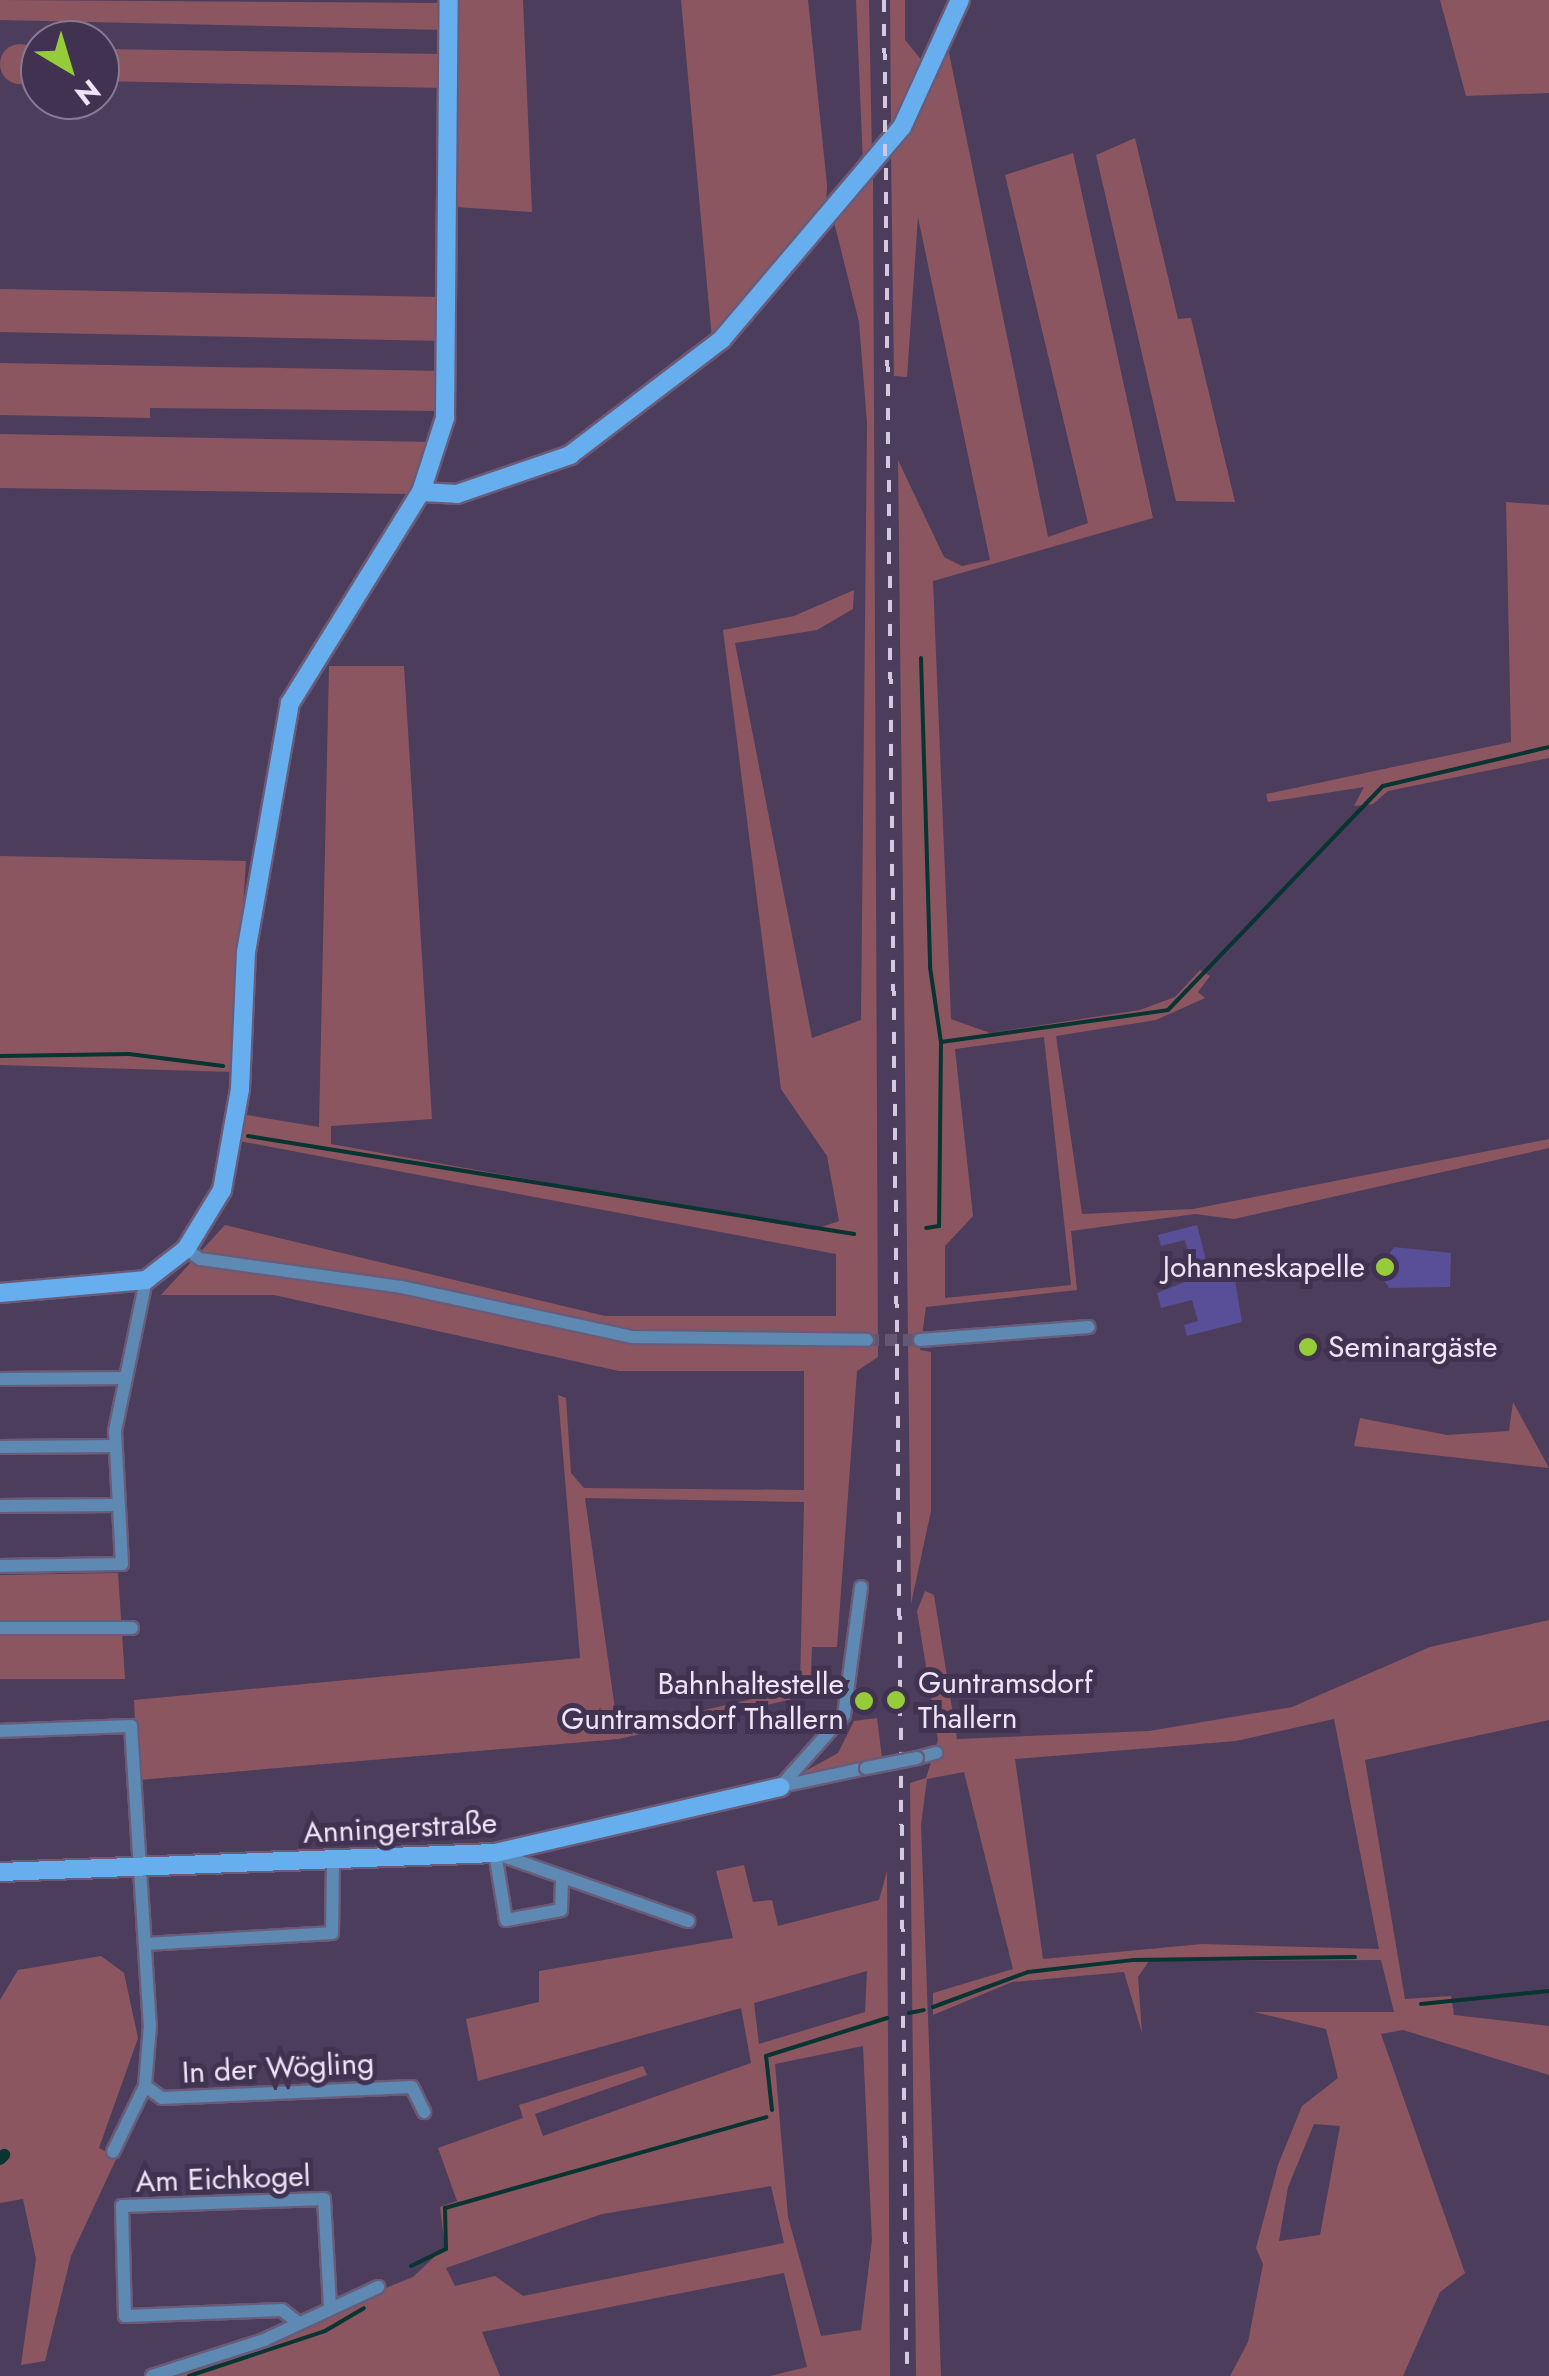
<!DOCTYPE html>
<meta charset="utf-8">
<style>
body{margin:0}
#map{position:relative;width:1549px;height:2376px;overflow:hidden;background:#4d3d5c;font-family:Jost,sans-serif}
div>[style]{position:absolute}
.green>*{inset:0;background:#8c5660}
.round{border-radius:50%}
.stream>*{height:4px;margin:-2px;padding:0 2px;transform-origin:2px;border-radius:2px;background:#083431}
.canal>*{height:12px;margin:-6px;padding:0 6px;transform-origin:6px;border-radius:6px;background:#083431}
.building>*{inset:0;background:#594f98}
.street-tunnel>*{height:12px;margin-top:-6px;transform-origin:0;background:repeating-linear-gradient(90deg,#655673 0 12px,transparent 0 18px)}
.roads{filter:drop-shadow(2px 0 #6a5b78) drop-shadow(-2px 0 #6a5b78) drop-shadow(0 2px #6a5b78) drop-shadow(0 -2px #6a5b78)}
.street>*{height:12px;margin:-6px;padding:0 6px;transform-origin:6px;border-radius:6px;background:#5d89b2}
.secondary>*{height:18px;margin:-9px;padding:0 9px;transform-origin:9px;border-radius:9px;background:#67aeef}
.rail>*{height:4px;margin-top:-2px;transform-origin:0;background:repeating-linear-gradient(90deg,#d3c9de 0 12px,transparent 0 24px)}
.bridges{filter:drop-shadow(2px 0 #6a5b78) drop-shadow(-2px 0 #6a5b78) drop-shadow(0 2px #6a5b78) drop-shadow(0 -2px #6a5b78)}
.street-bridge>*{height:12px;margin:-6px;padding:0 6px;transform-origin:6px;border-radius:6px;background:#5d89b2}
.dots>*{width:28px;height:28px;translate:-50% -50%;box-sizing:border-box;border:5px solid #423251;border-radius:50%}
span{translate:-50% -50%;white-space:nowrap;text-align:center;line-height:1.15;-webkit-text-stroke:10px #423251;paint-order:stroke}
.poi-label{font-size:30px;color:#ede4f7}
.right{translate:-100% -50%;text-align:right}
.left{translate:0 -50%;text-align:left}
.street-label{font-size:30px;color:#ede4f7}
.north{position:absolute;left:20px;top:20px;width:100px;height:100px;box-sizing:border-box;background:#423251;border:2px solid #867993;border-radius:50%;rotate:142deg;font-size:28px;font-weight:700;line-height:40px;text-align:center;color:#ede4f7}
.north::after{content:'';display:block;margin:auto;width:35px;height:45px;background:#96cc39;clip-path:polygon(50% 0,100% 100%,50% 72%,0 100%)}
</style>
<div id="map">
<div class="green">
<i style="clip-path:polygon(0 0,443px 3px,444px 30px,0 20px)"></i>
<i style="clip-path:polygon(455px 0,523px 0,532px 212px,455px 207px)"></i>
<i style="clip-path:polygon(681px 0,808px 0,827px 185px,826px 203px,712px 339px)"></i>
<i style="clip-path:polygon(856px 0,869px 0,872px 157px,863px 163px)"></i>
<i style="clip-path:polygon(890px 0,905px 0,905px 40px,924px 63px,891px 126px)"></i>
<i style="clip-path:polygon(1440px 0,1549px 0,1549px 93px,1466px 96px)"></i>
<i class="round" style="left:0;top:44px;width:40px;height:40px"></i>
<i style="clip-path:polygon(evenodd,948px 48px,1048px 537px,1088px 523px,1005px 175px,1073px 153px,1153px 518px,933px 581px,951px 1019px,990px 1033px,1140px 1010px,1175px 997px,1200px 970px,1210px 976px,1198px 992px,1205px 998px,1156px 1020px,1056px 1036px,1082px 1214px,1193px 1209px,1549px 1139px,1549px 1148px,1234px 1219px,1195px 1214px,1071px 1231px,1077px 1290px,926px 1307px,920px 1350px,931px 1352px,931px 1511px,911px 1604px,898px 460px,944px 557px,962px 566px,990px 560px,918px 217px,907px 377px,894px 376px,891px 154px,948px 48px,1044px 1037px,1071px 1285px,945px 1298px,945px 1246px,973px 1216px,955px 1049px,1044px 1037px)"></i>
<i style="clip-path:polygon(100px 49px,444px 54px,444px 88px,100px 81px)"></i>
<i style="clip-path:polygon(1135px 138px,1178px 319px,1191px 318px,1235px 502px,1176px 501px,1096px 155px)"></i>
<i style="clip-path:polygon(evenodd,873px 174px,878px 1357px,857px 1371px,837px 1647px,812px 1647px,810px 1695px,619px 1739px,138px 1780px,134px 1700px,580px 1658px,558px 1395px,566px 1398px,571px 1473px,584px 1488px,804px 1490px,804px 1371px,619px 1371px,274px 1295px,161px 1295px,225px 1225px,605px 1316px,836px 1316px,836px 1254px,239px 1141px,241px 1114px,319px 1127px,329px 666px,404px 666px,432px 1119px,331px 1126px,331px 1144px,813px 1230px,839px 1221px,827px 1156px,781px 1089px,723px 630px,794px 616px,854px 590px,853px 609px,817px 630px,735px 643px,812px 1038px,861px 1020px,867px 423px,859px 322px,833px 218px,873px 174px,585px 1498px,804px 1502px,800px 1688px,618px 1730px,585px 1498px)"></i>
<i style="clip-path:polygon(0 289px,442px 297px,443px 341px,0 332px)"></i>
<i style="clip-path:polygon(0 363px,442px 371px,440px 411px,150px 408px,150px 418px,0 415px)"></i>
<i style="clip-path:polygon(0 434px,433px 442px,412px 494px,0 488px)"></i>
<i style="clip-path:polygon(1506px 502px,1549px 505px,1549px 758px,1388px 791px,1373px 804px,1354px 806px,1364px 787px,1268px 802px,1266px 794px,1511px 742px)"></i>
<i style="clip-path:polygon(0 856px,246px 861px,233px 1072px,0 1065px)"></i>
<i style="clip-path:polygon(1513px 1402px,1549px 1468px,1354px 1446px,1360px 1418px,1447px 1435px,1509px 1431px)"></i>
<i style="clip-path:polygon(118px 1573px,125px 1679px,0 1679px,0 1575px)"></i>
<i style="clip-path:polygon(evenodd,925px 1591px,934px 1595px,957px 1739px,1149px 1731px,1292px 1707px,1430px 1647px,1549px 1620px,1549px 1720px,1365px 1760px,1405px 1999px,1451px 1996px,1454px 2015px,1549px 2026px,1549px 2075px,1403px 2030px,1381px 2034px,1465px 2273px,1440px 2292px,1403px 2376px,1230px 2376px,1248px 2342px,1263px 2264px,1256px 2248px,1278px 2165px,1302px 2106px,1338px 2078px,1326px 2029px,1254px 2012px,1394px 2012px,1381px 1960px,1149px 1961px,1138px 1977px,1142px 2033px,1124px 1972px,1012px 1982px,933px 2015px,933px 1993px,1013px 1969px,964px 1772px,927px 1779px,921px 1825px,941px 2376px,916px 2376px,910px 1783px,926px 1778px,938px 1740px,917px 1611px,925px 1591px,1334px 1719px,1379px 1949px,1202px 1944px,1043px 1959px,1015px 1759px,1236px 1741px,1334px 1719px,925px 1591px,1314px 2124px,1340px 2126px,1320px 2235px,1279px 2241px,1288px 2187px,1314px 2124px)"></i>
<i style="clip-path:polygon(877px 1718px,882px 1758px,800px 1774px,838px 1753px,854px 1721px)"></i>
<i style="clip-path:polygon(evenodd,744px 1865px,753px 1902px,772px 1900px,778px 1926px,879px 1900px,887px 1871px,890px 2376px,770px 2376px,807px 2367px,784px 2273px,482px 2332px,500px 2376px,168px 2376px,413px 2277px,445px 2247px,440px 2207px,457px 2201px,438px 2148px,523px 2118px,519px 2105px,643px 2066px,647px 2075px,535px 2114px,543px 2136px,751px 2063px,741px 2008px,478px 2081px,466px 2019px,539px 2002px,539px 1971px,733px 1938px,716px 1871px,744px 1865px,867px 1971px,865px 2012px,759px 2044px,754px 2003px,867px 1971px,744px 1865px,863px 2046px,872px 2240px,861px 2330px,821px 2336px,788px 2217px,775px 2064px,863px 2046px,744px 1865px,771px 2186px,784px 2243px,523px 2296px,495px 2276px,455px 2286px,446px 2268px,602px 2214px,771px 2186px)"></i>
<i style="clip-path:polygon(101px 1956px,124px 1973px,138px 2038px,99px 2148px,117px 2157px,71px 2256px,45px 2361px,21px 2365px,36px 2259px,23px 2199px,0 2203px,0 2000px,18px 1970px)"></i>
</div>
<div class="stream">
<i style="left:921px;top:658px;width:309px;rotate:88.3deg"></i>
<i style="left:930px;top:967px;width:76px;rotate:81.7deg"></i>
<i style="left:941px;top:1042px;width:184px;rotate:90.6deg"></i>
<i style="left:939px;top:1226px;width:13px;rotate:171deg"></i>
<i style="left:941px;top:1042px;width:229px;rotate:-8deg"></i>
<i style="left:1168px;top:1010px;width:310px;rotate:-46.2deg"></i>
<i style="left:1383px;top:786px;width:171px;rotate:-13.2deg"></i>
<i style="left:0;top:1056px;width:129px;rotate:-0.9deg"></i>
<i style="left:129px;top:1054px;width:95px;rotate:7.3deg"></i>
<i style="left:248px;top:1136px;width:614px;rotate:9.19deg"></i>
<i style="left:1421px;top:2004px;width:129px;rotate:-5.8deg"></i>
<i style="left:933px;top:2007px;width:101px;rotate:-20.2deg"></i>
<i style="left:1028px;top:1972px;width:107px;rotate:-6.5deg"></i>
<i style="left:1134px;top:1960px;width:221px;rotate:-0.8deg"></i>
<i style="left:909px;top:2013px;width:15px;rotate:-11deg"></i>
<i style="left:772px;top:2110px;width:54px;rotate:-96.3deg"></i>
<i style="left:766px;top:2056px;width:127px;rotate:-17.4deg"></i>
<i style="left:411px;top:2266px;width:39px;rotate:-26deg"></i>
<i style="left:446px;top:2249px;width:41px;rotate:-91.4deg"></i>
<i style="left:445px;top:2208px;width:334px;rotate:-15.8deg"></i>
<i style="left:189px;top:2376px;width:143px;rotate:-18.3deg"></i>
<i style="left:325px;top:2331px;width:45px;rotate:-30.5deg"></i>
</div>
<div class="canal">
<i style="left:0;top:2159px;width:6px;rotate:-45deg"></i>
</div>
<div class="building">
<i style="clip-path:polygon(1197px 1225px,1208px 1268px,1232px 1262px,1242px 1322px,1187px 1336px,1184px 1325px,1198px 1321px,1192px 1300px,1161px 1308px,1157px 1293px,1195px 1278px,1185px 1240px,1161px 1246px,1158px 1235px)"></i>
<i style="clip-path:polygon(1394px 1247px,1451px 1253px,1450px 1287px,1389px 1288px,1378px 1271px)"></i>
</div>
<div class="street-tunnel">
<i style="left:867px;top:1340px;width:53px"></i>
</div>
<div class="roads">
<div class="street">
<i style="left:186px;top:1249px;width:17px;rotate:36deg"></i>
<i style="left:200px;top:1259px;width:203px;rotate:7.9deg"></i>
<i style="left:401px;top:1287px;width:237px;rotate:12.2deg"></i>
<i style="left:633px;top:1337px;width:234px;rotate:0.7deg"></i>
<i style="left:920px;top:1340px;width:169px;rotate:-4.4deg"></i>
<i style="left:0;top:1379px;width:126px;rotate:-0.5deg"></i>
<i style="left:0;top:1447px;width:115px;rotate:-0.5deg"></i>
<i style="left:0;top:1506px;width:116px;rotate:-0.5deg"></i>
<i style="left:0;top:1566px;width:122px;rotate:-0.9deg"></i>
<i style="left:122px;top:1564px;width:133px;rotate:-93deg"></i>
<i style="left:115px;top:1431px;width:154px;rotate:-78.4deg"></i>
<i style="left:0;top:1628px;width:132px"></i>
<i style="left:0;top:1731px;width:131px;rotate:-2.2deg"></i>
<i style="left:131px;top:1726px;width:300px;rotate:86.4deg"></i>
<i style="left:150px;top:2025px;width:61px;rotate:94.7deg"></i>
<i style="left:145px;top:2086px;width:73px;rotate:115.9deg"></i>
<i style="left:917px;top:1758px;width:20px;rotate:-15deg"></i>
<i style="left:782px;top:1786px;width:86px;rotate:-12.1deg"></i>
<i style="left:780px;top:1787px;width:96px;rotate:-48.4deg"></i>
<i style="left:844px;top:1715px;width:129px;rotate:-82.4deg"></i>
<i style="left:495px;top:1853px;width:205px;rotate:19.4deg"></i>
<i style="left:495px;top:1853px;width:68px;rotate:80.7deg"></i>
<i style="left:506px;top:1920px;width:56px;rotate:-10.3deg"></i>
<i style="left:561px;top:1910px;width:28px;rotate:-88deg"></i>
<i style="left:147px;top:1944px;width:185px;rotate:-3.4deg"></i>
<i style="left:332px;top:1933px;width:73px;rotate:-89.2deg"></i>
<i style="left:145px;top:2086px;width:21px;rotate:35deg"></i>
<i style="left:162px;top:2098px;width:250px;rotate:-2.5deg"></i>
<i style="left:412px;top:2087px;width:28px;rotate:64deg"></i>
<i style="left:296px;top:2321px;width:18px;rotate:-142deg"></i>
<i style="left:282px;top:2310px;width:157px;rotate:177.8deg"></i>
<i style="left:125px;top:2316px;width:110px;rotate:-91.6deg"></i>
<i style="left:122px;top:2206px;width:202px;rotate:-2deg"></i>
<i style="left:324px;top:2199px;width:106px;rotate:86.8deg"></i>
<i style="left:152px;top:2376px;width:118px;rotate:-17.8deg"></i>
<i style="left:264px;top:2340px;width:126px;rotate:-24.9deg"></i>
</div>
<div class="secondary">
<i style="left:421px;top:492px;width:36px;rotate:3deg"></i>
<i style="left:457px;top:494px;width:120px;rotate:-19deg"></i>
<i style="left:570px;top:455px;width:191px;rotate:-37.3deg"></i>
<i style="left:722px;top:339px;width:278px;rotate:-49.7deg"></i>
<i style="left:902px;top:127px;width:140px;rotate:-65.5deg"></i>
<i style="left:0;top:1293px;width:147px;rotate:-5.1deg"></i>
<i style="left:146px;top:1280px;width:51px;rotate:-37.8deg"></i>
<i style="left:186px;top:1249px;width:69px;rotate:-58.6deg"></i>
<i style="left:222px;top:1190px;width:103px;rotate:-79.9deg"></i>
<i style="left:240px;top:1089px;width:137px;rotate:-87.5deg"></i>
<i style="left:246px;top:952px;width:253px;rotate:-80deg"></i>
<i style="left:290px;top:703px;width:248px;rotate:-58.2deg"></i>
<i style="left:421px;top:492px;width:78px;rotate:-72deg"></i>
<i style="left:445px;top:418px;width:418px;rotate:-89.5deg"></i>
<i style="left:0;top:1872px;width:495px;rotate:-2.2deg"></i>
<i style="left:495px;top:1853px;width:293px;rotate:-13deg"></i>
</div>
</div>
<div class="rail">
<i style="left:884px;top:0;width:2376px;rotate:89.45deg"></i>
</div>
<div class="bridges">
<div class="street-bridge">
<i style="left:866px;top:1768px;width:52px;rotate:-11.1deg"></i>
</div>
</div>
<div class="dots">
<i style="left:1385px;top:1267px;background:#96cc39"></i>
<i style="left:1308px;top:1347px;background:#96cc39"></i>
<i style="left:896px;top:1700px;background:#96cc39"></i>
<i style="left:864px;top:1701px;background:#96cc39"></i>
</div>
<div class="poi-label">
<span class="right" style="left:1365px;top:1267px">Johanneskapelle</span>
<span class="left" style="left:1328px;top:1347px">Seminargäste</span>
<span class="left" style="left:918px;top:1700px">Guntramsdorf<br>Thallern</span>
<span class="right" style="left:844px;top:1701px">Bahnhaltestelle<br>Guntramsdorf Thallern</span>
</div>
<div class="street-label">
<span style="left:400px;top:1828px;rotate:-3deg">Anningerstraße</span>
<span style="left:278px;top:2068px;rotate:-3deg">In der Wögling</span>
<span style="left:223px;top:2179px;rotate:-2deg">Am Eichkogel</span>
</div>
<div class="north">N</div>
</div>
